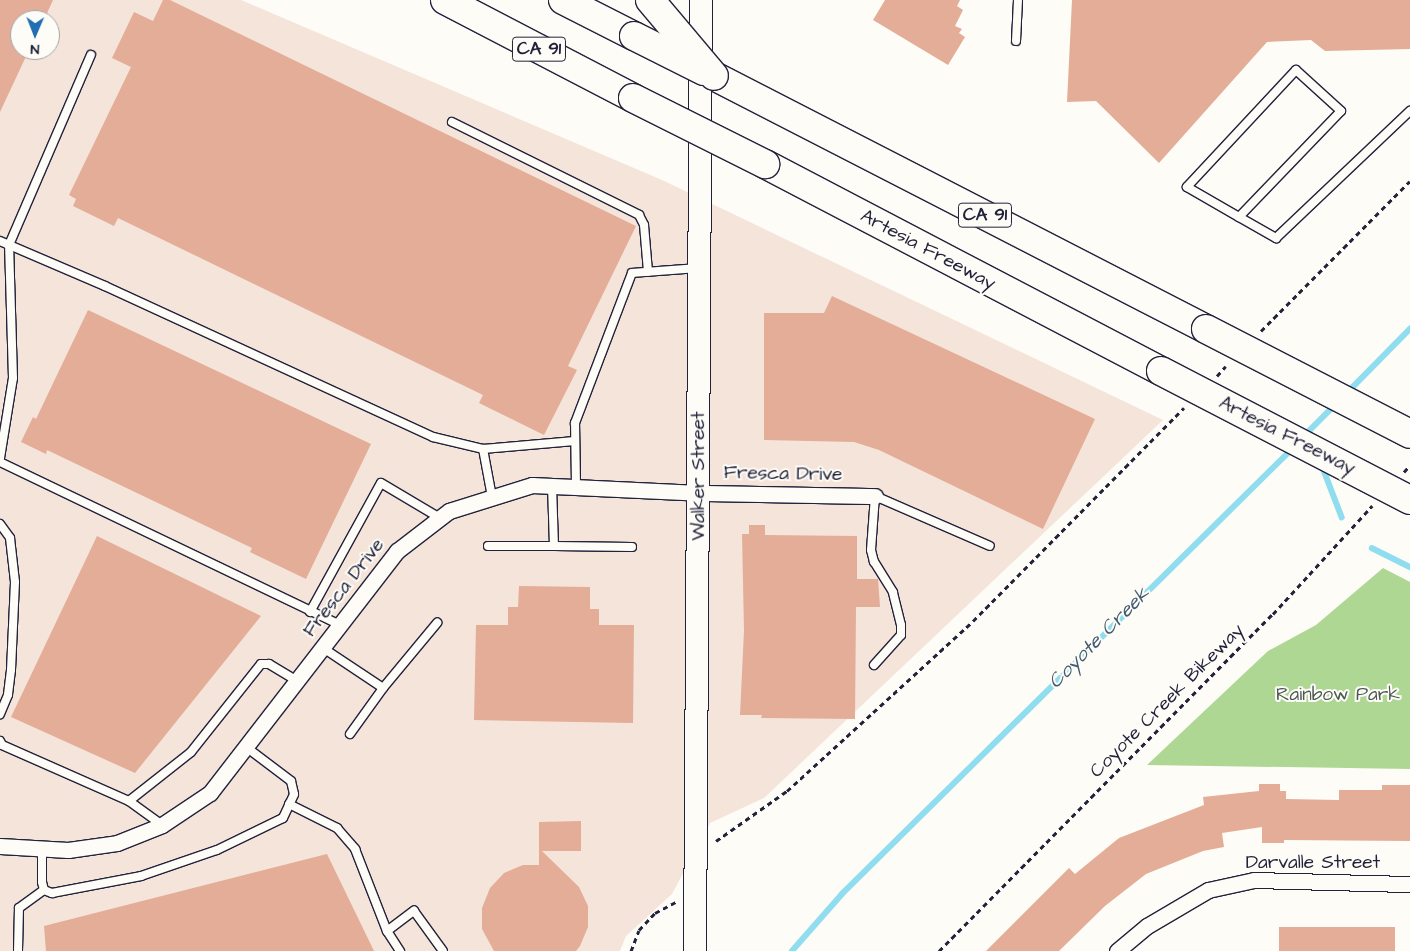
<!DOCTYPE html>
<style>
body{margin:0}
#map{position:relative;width:1410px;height:951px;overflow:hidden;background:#fdfcf7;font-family:"Architects Daughter",sans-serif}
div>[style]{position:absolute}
.built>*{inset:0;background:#f5e4da}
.green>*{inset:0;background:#afd794}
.stream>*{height:5.5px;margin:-2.75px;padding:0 2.75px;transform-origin:2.75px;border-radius:2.75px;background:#8fddee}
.building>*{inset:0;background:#e3ad98}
.path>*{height:3px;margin-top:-1.5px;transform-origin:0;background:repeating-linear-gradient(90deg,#22223b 0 5px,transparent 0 9px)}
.roads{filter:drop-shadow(1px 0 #22223b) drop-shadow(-1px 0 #22223b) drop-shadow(0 1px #22223b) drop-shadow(0 -1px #22223b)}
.service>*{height:8px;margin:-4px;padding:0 4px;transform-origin:4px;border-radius:4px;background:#fdfcf7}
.minor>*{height:15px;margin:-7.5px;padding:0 7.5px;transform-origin:7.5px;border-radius:7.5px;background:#fdfcf7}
.secondary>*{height:22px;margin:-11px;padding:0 11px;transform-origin:11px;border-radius:11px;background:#fdfcf7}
.motorway>*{height:28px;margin:-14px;padding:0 14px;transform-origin:14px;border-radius:14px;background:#fdfcf7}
.bridges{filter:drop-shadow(1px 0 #22223b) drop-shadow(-1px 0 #22223b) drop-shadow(0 1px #22223b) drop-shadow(0 -1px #22223b)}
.motorway-bridge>*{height:28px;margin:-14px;padding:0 14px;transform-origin:14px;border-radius:14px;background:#fdfcf7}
span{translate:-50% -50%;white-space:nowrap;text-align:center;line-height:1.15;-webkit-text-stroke:4px #fdfcf7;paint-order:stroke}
.shield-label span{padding:1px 4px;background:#fdfcf7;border:1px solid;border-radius:4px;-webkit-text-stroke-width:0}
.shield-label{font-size:18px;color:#22223b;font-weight:700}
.street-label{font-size:19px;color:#22223b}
.park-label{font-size:19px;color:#4c5856}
.water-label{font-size:20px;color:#435a71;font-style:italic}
.north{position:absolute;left:10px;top:10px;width:50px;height:50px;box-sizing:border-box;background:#fdfcf7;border:1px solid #a5a5ac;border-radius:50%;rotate:181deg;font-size:14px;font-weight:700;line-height:20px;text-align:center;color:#22223b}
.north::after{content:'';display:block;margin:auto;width:18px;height:22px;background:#1f6fb2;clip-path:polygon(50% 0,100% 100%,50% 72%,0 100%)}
</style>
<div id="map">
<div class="built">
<i style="clip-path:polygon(evenodd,0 0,241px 0,662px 180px,1163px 420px,764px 798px,710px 823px,672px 894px,626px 936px,620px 951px,0 951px,0 0,20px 20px,50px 20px,50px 50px,20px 50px,20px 20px)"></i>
</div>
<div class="green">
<i style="clip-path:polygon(1383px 568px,1410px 582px,1410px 769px,1147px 765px,1268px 651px,1316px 625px)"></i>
</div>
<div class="stream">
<i style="left:1347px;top:393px;width:90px;rotate:-45.5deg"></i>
<i style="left:1304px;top:436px;width:44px;rotate:-45deg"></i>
<i style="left:1322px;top:465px;width:56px;rotate:69deg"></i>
<i style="left:1372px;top:548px;width:42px;rotate:26.6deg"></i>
<i style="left:792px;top:951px;width:76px;rotate:-48.7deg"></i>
<i style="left:842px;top:894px;width:634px;rotate:-44.68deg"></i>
</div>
<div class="building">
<i style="clip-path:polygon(0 0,53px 0,44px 20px,20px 20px,20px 50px,29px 50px,0 112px)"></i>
<i style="clip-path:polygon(163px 0,170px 0,636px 226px,568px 366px,577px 370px,544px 435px,479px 403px,483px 395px,118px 218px,114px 226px,73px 206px,76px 199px,69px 195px,131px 67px,112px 58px,134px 12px,153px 21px)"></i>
<i style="clip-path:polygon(885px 0,960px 0,957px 6px,963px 10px,955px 26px,962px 29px,959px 33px,965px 37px,948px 65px,873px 20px)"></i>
<i style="clip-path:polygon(1072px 0,1410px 0,1410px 49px,1325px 51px,1311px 40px,1267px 42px,1159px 163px,1096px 101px,1067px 102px)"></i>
<i style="clip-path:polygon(832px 296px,1095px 419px,1043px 529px,879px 450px,854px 442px,764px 440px,764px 313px,824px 313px)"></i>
<i style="clip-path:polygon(88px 310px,371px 444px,306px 579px,250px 552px,252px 548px,47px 450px,46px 454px,21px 442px,33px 417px,36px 419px)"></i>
<i style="clip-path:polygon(749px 525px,765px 525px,765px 535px,857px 536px,857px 579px,878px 579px,880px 607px,856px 607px,855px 719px,761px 718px,762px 715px,740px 715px,744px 631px,742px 534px,749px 534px)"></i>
<i style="clip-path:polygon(97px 536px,261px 616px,135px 773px,11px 717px)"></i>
<i style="clip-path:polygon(519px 586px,590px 587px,590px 609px,599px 609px,599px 625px,634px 625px,633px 723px,474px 720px,476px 625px,508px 625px,508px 607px,518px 607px)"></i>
<i style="clip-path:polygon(1259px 784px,1280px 784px,1280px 791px,1286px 791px,1286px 799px,1339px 800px,1339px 790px,1382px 790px,1382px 785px,1410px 785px,1410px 841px,1284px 840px,1284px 843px,1262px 843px,1262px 827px,1222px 833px,1224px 847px,1203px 851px,1146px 874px,1105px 906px,1059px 951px,986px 951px,1069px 868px,1075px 874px,1119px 838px,1204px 805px,1203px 797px,1259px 791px)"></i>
<i style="clip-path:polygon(581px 821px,581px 851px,542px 851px,579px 887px,588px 906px,588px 927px,580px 946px,576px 951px,494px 951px,482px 929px,482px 908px,490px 888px,504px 873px,523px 865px,539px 865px,539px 822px)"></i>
<i style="clip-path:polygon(327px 854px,374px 951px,46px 951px,44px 926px)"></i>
<i style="clip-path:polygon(1279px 927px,1395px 927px,1395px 951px,1279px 951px)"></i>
</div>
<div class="path">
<i style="left:1261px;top:331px;width:211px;rotate:-45.2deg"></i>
<i style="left:1217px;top:376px;width:13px;rotate:-48deg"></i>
<i style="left:1404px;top:472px;width:9px;rotate:-49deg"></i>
<i style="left:716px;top:841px;width:87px;rotate:-35.2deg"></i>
<i style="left:787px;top:791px;width:252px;rotate:-42.4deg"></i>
<i style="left:973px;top:621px;width:300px;rotate:-45.3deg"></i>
<i style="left:631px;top:951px;width:22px;rotate:-69deg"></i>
<i style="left:639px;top:930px;width:23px;rotate:-47deg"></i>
<i style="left:655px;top:913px;width:24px;rotate:-28deg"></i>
<i style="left:939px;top:951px;width:474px;rotate:-45.3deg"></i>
<i style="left:1273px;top:614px;width:147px;rotate:-47.5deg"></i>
</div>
<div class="roads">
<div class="service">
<i style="left:1016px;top:41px;width:41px;rotate:-87.2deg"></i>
<i style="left:452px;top:122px;width:209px;rotate:26.4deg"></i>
<i style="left:639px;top:215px;width:11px;rotate:63deg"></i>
<i style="left:644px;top:225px;width:47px;rotate:85.1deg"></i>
<i style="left:1239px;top:217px;width:147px;rotate:-46.1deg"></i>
<i style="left:1341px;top:111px;width:61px;rotate:-137.7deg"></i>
<i style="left:1296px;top:70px;width:160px;rotate:133deg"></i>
<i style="left:1187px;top:187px;width:60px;rotate:30deg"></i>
<i style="left:1239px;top:217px;width:43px;rotate:29.6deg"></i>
<i style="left:1276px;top:238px;width:185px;rotate:-43.5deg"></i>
<i style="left:0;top:241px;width:114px;rotate:23.2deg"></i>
<i style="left:105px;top:286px;width:361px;rotate:24.7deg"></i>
<i style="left:433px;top:437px;width:51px;rotate:13.5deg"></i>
<i style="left:0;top:458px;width:81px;rotate:-80.8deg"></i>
<i style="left:13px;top:378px;width:133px;rotate:-91.7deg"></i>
<i style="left:9px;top:245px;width:207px;rotate:-66.7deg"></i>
<i style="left:0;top:462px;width:377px;rotate:25.6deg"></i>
<i style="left:576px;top:485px;width:62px;rotate:-90.9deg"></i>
<i style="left:575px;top:423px;width:160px;rotate:-69.2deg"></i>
<i style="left:632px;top:273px;width:66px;rotate:-4.3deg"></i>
<i style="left:492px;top:497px;width:49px;rotate:-100.6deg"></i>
<i style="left:483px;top:449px;width:92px;rotate:-5deg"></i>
<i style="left:0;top:524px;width:17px;rotate:54deg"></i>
<i style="left:10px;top:538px;width:44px;rotate:83.5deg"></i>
<i style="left:15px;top:582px;width:88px;rotate:92.6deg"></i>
<i style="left:11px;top:670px;width:25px;rotate:97deg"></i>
<i style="left:8px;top:695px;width:21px;rotate:113deg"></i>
<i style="left:488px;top:546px;width:66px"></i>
<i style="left:554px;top:546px;width:61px;rotate:-91.9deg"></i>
<i style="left:554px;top:546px;width:78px;rotate:0.7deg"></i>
<i style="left:310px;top:612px;width:147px;rotate:-61.2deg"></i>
<i style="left:381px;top:483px;width:69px;rotate:30.7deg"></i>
<i style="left:323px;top:648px;width:72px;rotate:33.7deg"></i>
<i style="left:383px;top:688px;width:85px;rotate:-50.3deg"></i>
<i style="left:874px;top:665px;width:40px;rotate:-48deg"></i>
<i style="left:901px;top:635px;width:10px;rotate:-90deg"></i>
<i style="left:901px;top:625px;width:34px;rotate:-104deg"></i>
<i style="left:893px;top:592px;width:36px;rotate:-122deg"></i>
<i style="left:874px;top:562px;width:12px;rotate:-104deg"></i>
<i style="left:871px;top:550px;width:54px;rotate:-85.8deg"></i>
<i style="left:875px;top:496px;width:125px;rotate:23.5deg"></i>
<i style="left:350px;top:734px;width:57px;rotate:-54.3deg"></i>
<i style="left:0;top:741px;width:4px;rotate:63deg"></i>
<i style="left:2px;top:745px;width:139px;rotate:23.8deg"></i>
<i style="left:129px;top:801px;width:41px;rotate:36deg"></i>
<i style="left:129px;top:801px;width:79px;rotate:-38.3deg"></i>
<i style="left:191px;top:752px;width:112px;rotate:-51.5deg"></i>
<i style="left:261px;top:664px;width:8px"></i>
<i style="left:269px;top:664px;width:33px;rotate:31deg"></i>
<i style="left:289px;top:804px;width:54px;rotate:26.6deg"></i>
<i style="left:337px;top:828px;width:28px;rotate:49deg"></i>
<i style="left:355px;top:849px;width:88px;rotate:68.7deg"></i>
<i style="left:387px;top:931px;width:24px;rotate:57deg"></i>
<i style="left:42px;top:849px;width:33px;rotate:90deg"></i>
<i style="left:42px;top:882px;width:8px;rotate:76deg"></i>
<i style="left:44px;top:890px;width:9px;rotate:21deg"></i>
<i style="left:52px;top:893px;width:91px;rotate:-10.8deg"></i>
<i style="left:141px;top:876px;width:80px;rotate:-18.9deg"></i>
<i style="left:217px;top:850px;width:73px;rotate:-25.9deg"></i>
<i style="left:283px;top:818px;width:26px;rotate:-65deg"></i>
<i style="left:294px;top:794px;width:13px;rotate:-103deg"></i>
<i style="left:291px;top:781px;width:56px;rotate:-142.9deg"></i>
<i style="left:387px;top:931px;width:34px;rotate:-37deg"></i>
<i style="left:414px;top:911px;width:49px;rotate:54.1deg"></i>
<i style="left:18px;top:951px;width:43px;rotate:-88.7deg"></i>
<i style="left:19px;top:908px;width:31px;rotate:-36deg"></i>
</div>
<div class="minor">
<i style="left:0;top:846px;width:68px;rotate:3.4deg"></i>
<i style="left:68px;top:850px;width:49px;rotate:-8.1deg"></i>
<i style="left:117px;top:843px;width:48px;rotate:-21.8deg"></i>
<i style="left:162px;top:825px;width:58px;rotate:-33.7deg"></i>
<i style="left:210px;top:793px;width:306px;rotate:-52.3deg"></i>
<i style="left:397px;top:551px;width:66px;rotate:-37.6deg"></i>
<i style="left:449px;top:511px;width:87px;rotate:-17.4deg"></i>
<i style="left:532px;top:485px;width:167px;rotate:2.7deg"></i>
<i style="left:699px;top:493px;width:176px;rotate:1deg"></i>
<i style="left:1117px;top:951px;width:39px;rotate:-40deg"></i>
<i style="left:1147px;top:926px;width:71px;rotate:-30.5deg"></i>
<i style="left:1208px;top:890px;width:47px;rotate:-12.3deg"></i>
<i style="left:1254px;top:880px;width:156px;rotate:1.5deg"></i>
</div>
<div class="secondary">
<i style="left:695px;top:951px;width:951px;rotate:-89.64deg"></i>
</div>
<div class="motorway">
<i style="left:445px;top:0;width:212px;rotate:27.5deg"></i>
<i style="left:563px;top:0;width:80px;rotate:26.9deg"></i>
<i style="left:714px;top:76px;width:553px;rotate:27.21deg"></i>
<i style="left:765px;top:164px;width:447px;rotate:27.6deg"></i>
</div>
</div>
<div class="bridges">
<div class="motorway-bridge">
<i style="left:650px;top:0;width:99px;rotate:49.9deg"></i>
<i style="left:634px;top:36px;width:78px;rotate:26.6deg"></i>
<i style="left:633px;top:98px;width:148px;rotate:26.6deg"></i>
<i style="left:1206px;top:329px;width:229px;rotate:27.2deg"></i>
<i style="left:1161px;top:371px;width:280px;rotate:27.4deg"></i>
</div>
</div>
<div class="shield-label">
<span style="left:539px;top:49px">CA 91</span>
<span style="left:985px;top:215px">CA 91</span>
</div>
<div class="street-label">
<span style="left:928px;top:250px;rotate:28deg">Artesia Freeway</span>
<span style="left:1287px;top:436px;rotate:27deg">Artesia Freeway</span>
<span style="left:783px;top:474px;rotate:1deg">Fresca Drive</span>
<span style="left:699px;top:476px;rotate:-90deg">Walker Street</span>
<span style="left:344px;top:588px;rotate:-52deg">Fresca Drive</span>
<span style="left:1167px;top:701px;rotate:-45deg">Coyote Creek Bikeway</span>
<span style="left:1313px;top:863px">Darvalle Street</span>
</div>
<div class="park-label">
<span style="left:1338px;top:695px">Rainbow Park</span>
</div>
<div class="water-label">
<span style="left:1099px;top:638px;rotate:-45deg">Coyote Creek</span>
</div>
<div class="north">N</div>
</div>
